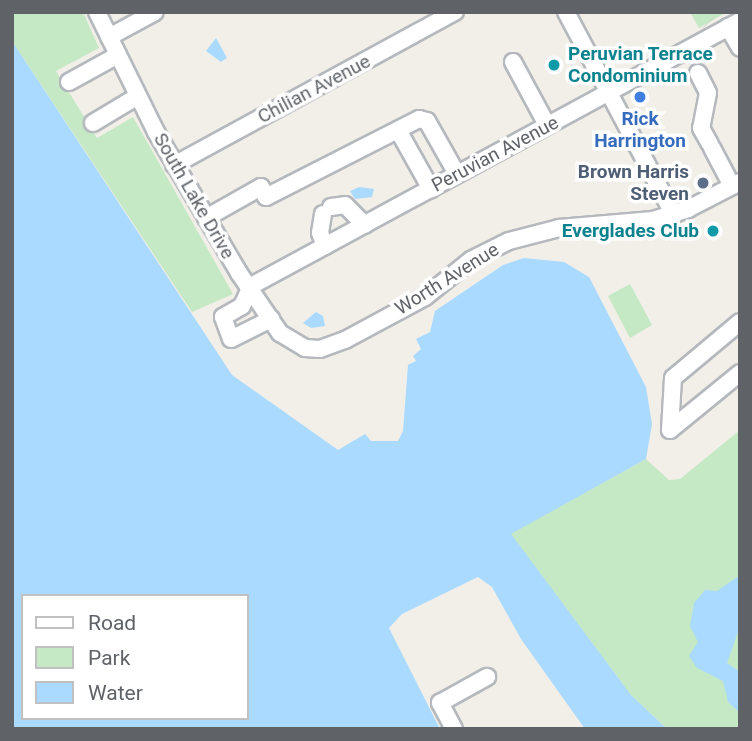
<!DOCTYPE html>
<style>
body{margin:0}
#map{position:relative;width:752px;height:741px;overflow:hidden;background:#f1efe8;font-family:Roboto,sans-serif}
div>[style]{position:absolute}
.green>*{inset:0;background:#c5e8c5}
.water>*{inset:0;background:#aadaff}
.minor-tunnel>*{height:16px;margin-top:-8px;transform-origin:0;background:repeating-linear-gradient(90deg,#ccccc8 0 16px,transparent 0 24px)}
.roads{filter:drop-shadow(2px 0 #b5b8bc) drop-shadow(-2px 0 #b5b8bc) drop-shadow(0 2px #b5b8bc) drop-shadow(0 -2px #b5b8bc)}
.minor>*{height:16px;margin:-8px;padding:0 8px;transform-origin:8px;border-radius:8px;background:#fff}
.dots>*{width:19px;height:19px;translate:-50% -50%;box-sizing:border-box;border:4px solid #fff;border-radius:50%}
span{translate:-50% -50%;white-space:nowrap;text-align:center;line-height:1.15;-webkit-text-stroke:7px #fff;paint-order:stroke}
.culture-label{font-size:19px;color:#0d838f;font-weight:700}
.left{translate:0 -50%;text-align:left}
.right{translate:-100% -50%;text-align:right}
.street-label{font-size:19px;color:#5f6368}
.shop-label{font-size:19px;color:#366cbe;font-weight:700}
.service-label{font-size:19px;color:#4e5e75;font-weight:700}
.frame{position:absolute;inset:0;border:14px solid #5f6368;pointer-events:none}
.legend{position:absolute;left:21px;top:594px;width:228px;height:126px;box-sizing:border-box;background:#fff;border:2px solid #bfc1c3;margin:0;padding:9px 12px;list-style:none;font-size:21px;color:#5f6368}
.legend li{display:flex;align-items:center;gap:14px;height:35px}
.legend b{width:35px;border:2px solid #bfc1c3}
</style>
<div id="map">
<div class="green">
<i style="clip-path:polygon(12px 12px,83px 12px,99px 48px,56px 71px,97px 138px,133px 117px,233px 294px,192px 312px,12px 41px)"></i>
<i style="clip-path:polygon(690px 12px,727px 12px,699px 28px)"></i>
<i style="clip-path:polygon(630px 284px,652px 325px,630px 338px,608px 296px)"></i>
<i style="clip-path:polygon(740px 430px,740px 729px,667px 729px,631px 695px,510px 534px,646px 459px,669px 480px,680px 479px)"></i>
</div>
<div class="water">
<i style="clip-path:polygon(216px 38px,227px 58px,221px 62px,206px 51px)"></i>
<i style="clip-path:polygon(evenodd,12px 41px,232px 375px,338px 450px,365px 434px,371px 441px,398px 441px,403px 431px,408px 365px,416px 361px,413px 356px,421px 349px,416px 339px,430px 332px,435px 311px,503px 265px,524px 258px,564px 262px,589px 277px,646px 387px,652px 424px,646px 459px,511px 534px,631px 695px,667px 729px,585px 729px,521px 639px,492px 587px,478px 577px,402px 614px,389px 628px,440px 729px,12px 729px,12px 41px,23px 596px,247px 596px,247px 718px,23px 718px,23px 596px)"></i>
<i style="clip-path:polygon(359px 187px,374px 189px,372px 197px,355px 199px,350px 191px)"></i>
<i style="clip-path:polygon(316px 312px,323px 316px,325px 326px,311px 328px,303px 323px)"></i>
<i style="clip-path:polygon(740px 575px,740px 626px,727px 663px,740px 672px,740px 713px,728px 702px,723px 681px,697px 668px,689px 656px,698px 642px,690px 626px,694px 603px,705px 590px,717px 591px)"></i>
</div>
<div class="minor-tunnel">
<i style="left:708px;top:22px;width:1px;rotate:45deg"></i>
</div>
<div class="roads">
<div class="minor">
<i style="left:97px;top:12px;width:134px;rotate:63.8deg"></i>
<i style="left:156px;top:132px;width:164px;rotate:59.5deg"></i>
<i style="left:239px;top:273px;width:73px;rotate:55.7deg"></i>
<i style="left:280px;top:333px;width:29px;rotate:31deg"></i>
<i style="left:305px;top:348px;width:15px;rotate:4deg"></i>
<i style="left:320px;top:349px;width:27px;rotate:-20deg"></i>
<i style="left:345px;top:340px;width:91px;rotate:-28.3deg"></i>
<i style="left:425px;top:297px;width:59px;rotate:-38.8deg"></i>
<i style="left:471px;top:260px;width:42px;rotate:-26.6deg"></i>
<i style="left:509px;top:241px;width:52px;rotate:-14.6deg"></i>
<i style="left:559px;top:228px;width:94px;rotate:-4.9deg"></i>
<i style="left:653px;top:220px;width:37px;rotate:-17deg"></i>
<i style="left:688px;top:209px;width:59px;rotate:-27.4deg"></i>
<i style="left:566px;top:12px;width:230px;rotate:62deg"></i>
<i style="left:728px;top:27px;width:24px;rotate:60deg"></i>
<i style="left:109px;top:37px;width:52px;rotate:-28.5deg"></i>
<i style="left:513px;top:62px;width:72px;rotate:61.6deg"></i>
<i style="left:698px;top:73px;width:22px;rotate:63deg"></i>
<i style="left:708px;top:93px;width:36px;rotate:101deg"></i>
<i style="left:701px;top:128px;width:18px;rotate:61deg"></i>
<i style="left:69px;top:82px;width:56px;rotate:-28.9deg"></i>
<i style="left:93px;top:123px;width:52px;rotate:-31deg"></i>
<i style="left:398px;top:130px;width:68px;rotate:60.8deg"></i>
<i style="left:712px;top:148px;width:43px;rotate:62.2deg"></i>
<i style="left:174px;top:165px;width:320px;rotate:-28.6deg"></i>
<i style="left:331px;top:207px;width:14px;rotate:-8deg"></i>
<i style="left:345px;top:205px;width:28px;rotate:45deg"></i>
<i style="left:323px;top:214px;width:19px;rotate:99deg"></i>
<i style="left:320px;top:233px;width:14px;rotate:69deg"></i>
<i style="left:206px;top:218px;width:63px;rotate:-29.4deg"></i>
<i style="left:261px;top:187px;width:11px;rotate:63deg"></i>
<i style="left:266px;top:197px;width:172px;rotate:-27deg"></i>
<i style="left:419px;top:119px;width:8px;rotate:14deg"></i>
<i style="left:427px;top:121px;width:61px;rotate:60.5deg"></i>
<i style="left:251px;top:286px;width:556px;rotate:-28.45deg"></i>
<i style="left:251px;top:286px;width:22px;rotate:114deg"></i>
<i style="left:242px;top:306px;width:22px;rotate:150deg"></i>
<i style="left:223px;top:317px;width:23px;rotate:70deg"></i>
<i style="left:231px;top:339px;width:45px;rotate:-26.6deg"></i>
<i style="left:740px;top:322px;width:87px;rotate:140.1deg"></i>
<i style="left:673px;top:378px;width:52px;rotate:93.3deg"></i>
<i style="left:670px;top:430px;width:90px;rotate:-39.2deg"></i>
<i style="left:454px;top:729px;width:30px;rotate:-118deg"></i>
<i style="left:440px;top:703px;width:54px;rotate:-29deg"></i>
</div>
</div>
<div class="dots">
<i style="left:554px;top:65px;background:#0f9aa8"></i>
<i style="left:640px;top:97px;background:#3f7fe0"></i>
<i style="left:703px;top:183px;background:#5c6f8a"></i>
<i style="left:713px;top:231px;background:#0f9aa8"></i>
</div>
<div class="culture-label">
<span class="left" style="left:568px;top:65px">Peruvian Terrace<br>Condominium</span>
<span class="right" style="left:699px;top:231px">Everglades Club</span>
</div>
<div class="street-label">
<span style="left:314px;top:89px;rotate:-28deg">Chilian Avenue</span>
<span style="left:495px;top:154px;rotate:-28deg">Peruvian Avenue</span>
<span style="left:194px;top:196px;rotate:60deg">South Lake Drive</span>
<span style="left:447px;top:279px;rotate:-32deg">Worth Avenue</span>
</div>
<div class="shop-label">
<span style="left:640px;top:130px">Rick<br>Harrington</span>
</div>
<div class="service-label">
<span class="right" style="left:689px;top:183px">Brown Harris<br>Steven</span>
</div>
<div class="frame"></div>
<ul class="legend">
<li><b style="height:9px;background:#fff"></b>Road</li>
<li><b style="height:19px;background:#c5e8c5"></b>Park</li>
<li><b style="height:19px;background:#aadaff"></b>Water</li>
</ul>
</div>
